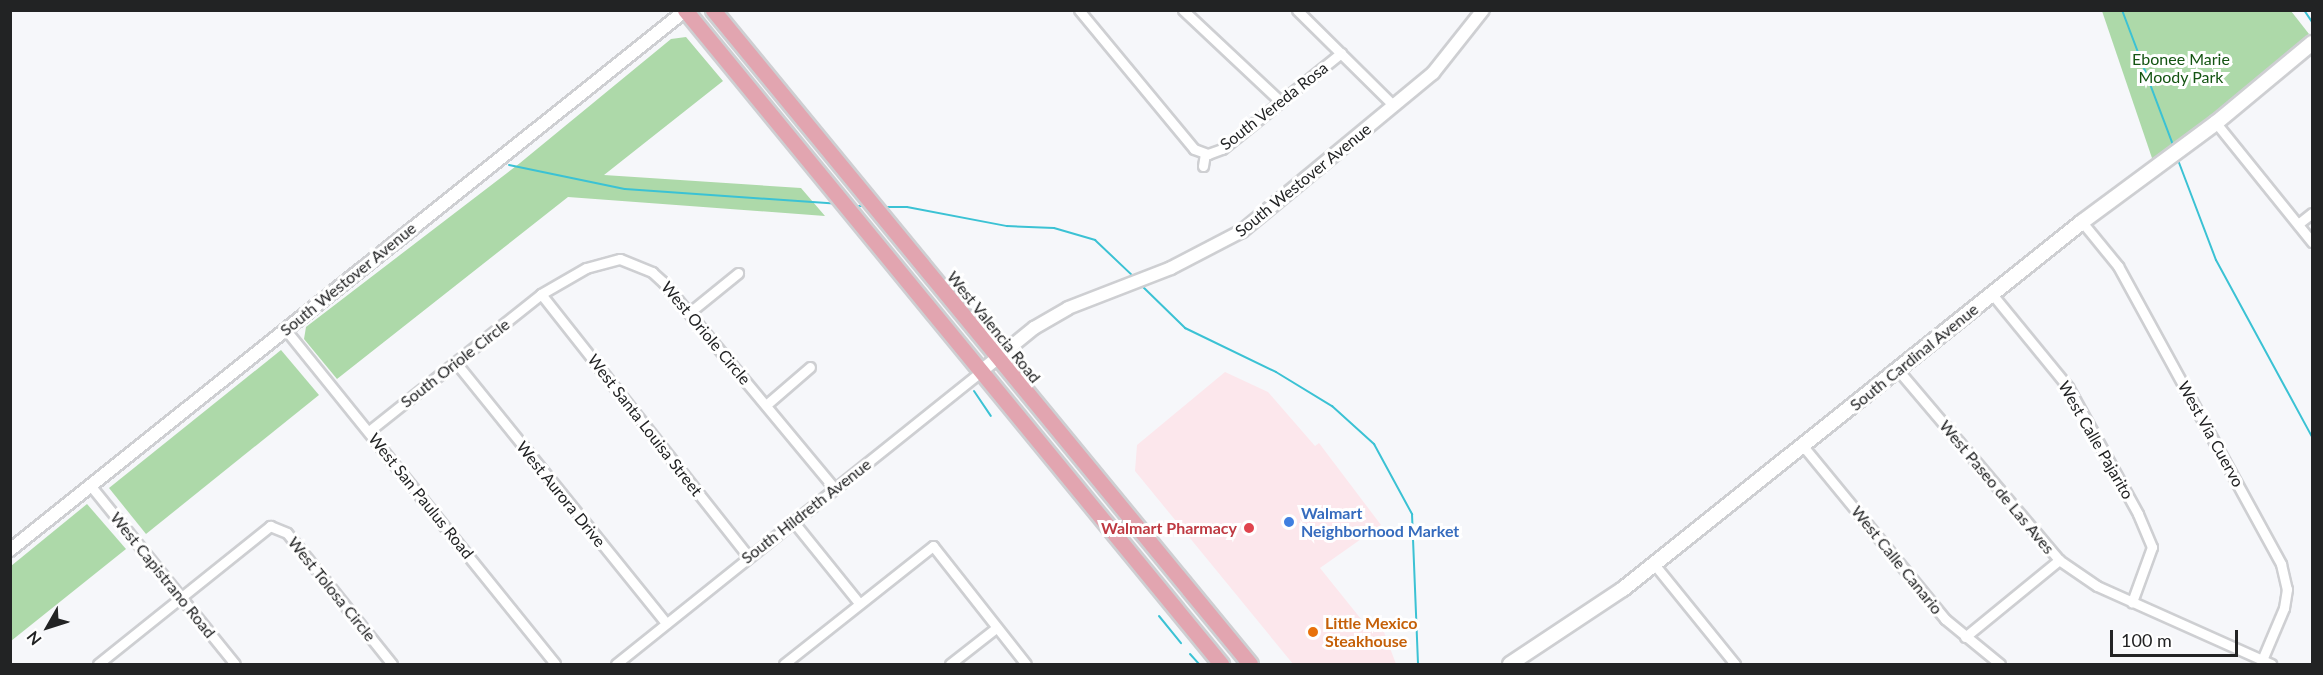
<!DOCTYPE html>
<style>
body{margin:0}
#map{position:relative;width:2323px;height:675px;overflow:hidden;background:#f6f7fa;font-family:Lato,sans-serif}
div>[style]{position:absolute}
.commercial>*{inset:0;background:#fce7ec}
.green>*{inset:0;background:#add9a9}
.stream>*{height:2px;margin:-1px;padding:0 1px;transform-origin:1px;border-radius:1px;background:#3bc2d4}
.roads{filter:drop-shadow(2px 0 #cecfd2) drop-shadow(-2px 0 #cecfd2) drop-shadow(0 2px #cecfd2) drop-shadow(0 -2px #cecfd2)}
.minor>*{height:9px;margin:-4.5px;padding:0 4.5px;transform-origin:4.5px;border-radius:4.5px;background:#fff}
.tertiary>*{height:12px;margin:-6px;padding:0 6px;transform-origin:6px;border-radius:6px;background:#fff}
.secondary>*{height:14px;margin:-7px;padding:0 7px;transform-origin:7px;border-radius:7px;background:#fff}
.primary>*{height:15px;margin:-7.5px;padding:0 7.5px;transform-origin:7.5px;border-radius:7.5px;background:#e2a5b0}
.dots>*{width:16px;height:16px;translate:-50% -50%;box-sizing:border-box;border:3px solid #fff;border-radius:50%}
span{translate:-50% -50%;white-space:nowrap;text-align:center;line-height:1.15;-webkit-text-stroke:6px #fff;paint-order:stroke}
.park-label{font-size:16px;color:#145412}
.street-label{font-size:16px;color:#222324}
.shop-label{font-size:16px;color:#366cbe;font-weight:700}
.left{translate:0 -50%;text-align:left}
.health-label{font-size:16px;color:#be3a42;font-weight:700}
.right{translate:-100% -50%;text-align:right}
.food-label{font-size:16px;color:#c56008;font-weight:700}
.frame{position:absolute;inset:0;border:12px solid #222324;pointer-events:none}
.north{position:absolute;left:18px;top:597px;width:60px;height:60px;-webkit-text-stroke:4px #fff;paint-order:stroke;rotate:231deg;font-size:16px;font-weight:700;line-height:24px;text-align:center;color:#222324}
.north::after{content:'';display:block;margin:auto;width:21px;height:27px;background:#222324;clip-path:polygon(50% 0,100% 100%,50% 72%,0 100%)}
.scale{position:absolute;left:2110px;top:630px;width:128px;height:27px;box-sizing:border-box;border:3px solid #222324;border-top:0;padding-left:8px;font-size:18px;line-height:21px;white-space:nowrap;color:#222324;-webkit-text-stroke:4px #fff;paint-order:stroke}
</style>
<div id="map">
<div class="commercial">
<i style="clip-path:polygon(1225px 372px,1268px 392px,1315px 446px,1319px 443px,1381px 525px,1320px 568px,1369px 629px,1376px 625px,1384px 632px,1396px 664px,1293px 664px,1135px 471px,1137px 445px)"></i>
</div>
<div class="green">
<i style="clip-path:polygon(2102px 11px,2291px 11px,2309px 34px,2232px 102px,2153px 161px)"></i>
<i style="clip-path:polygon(686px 37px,723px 81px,604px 175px,801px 188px,825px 216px,568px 197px,337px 379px,304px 339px,306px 327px,520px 163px,671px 39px)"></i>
<i style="clip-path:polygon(281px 350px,319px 395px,146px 534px,109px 488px)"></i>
<i style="clip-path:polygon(87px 504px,126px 549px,11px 641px,11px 566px)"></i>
</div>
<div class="stream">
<i style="left:2122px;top:10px;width:144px;rotate:69.3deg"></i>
<i style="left:2304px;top:10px;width:14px;rotate:56deg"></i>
<i style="left:2178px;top:160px;width:107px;rotate:69.2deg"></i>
<i style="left:2216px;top:260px;width:201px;rotate:61.5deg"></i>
<i style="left:509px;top:165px;width:118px;rotate:11.7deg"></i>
<i style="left:625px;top:189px;width:213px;rotate:4deg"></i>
<i style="left:854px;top:206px;width:12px"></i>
<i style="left:884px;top:207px;width:23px"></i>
<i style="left:907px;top:207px;width:102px;rotate:10.8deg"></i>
<i style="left:1007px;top:226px;width:47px;rotate:2.4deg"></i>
<i style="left:1054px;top:228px;width:43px;rotate:16.3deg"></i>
<i style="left:1095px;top:240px;width:55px;rotate:43.5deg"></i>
<i style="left:1141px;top:285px;width:62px;rotate:44.3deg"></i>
<i style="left:1185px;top:328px;width:101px;rotate:25.8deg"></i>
<i style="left:1276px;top:372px;width:66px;rotate:31.3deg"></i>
<i style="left:1332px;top:406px;width:57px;rotate:42.1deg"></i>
<i style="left:1374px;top:444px;width:80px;rotate:61.5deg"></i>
<i style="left:1412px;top:514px;width:150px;rotate:87.7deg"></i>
<i style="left:974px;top:391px;width:30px;rotate:56deg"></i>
<i style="left:1159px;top:616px;width:35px;rotate:51deg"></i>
<i style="left:1190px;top:654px;width:13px;rotate:48deg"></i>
</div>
<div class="roads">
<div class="minor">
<i style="left:1079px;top:10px;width:180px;rotate:50.4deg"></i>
<i style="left:1194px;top:149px;width:15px;rotate:20deg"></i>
<i style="left:1208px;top:154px;width:15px;rotate:-20deg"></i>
<i style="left:1222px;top:149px;width:153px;rotate:-38.9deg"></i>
<i style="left:1183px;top:10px;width:132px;rotate:43.2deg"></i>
<i style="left:1297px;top:10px;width:136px;rotate:44.7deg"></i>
<i style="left:2216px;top:123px;width:153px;rotate:51.1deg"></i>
<i style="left:1203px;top:166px;width:12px;rotate:-81deg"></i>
<i style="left:2082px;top:222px;width:57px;rotate:50.7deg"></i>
<i style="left:2118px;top:266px;width:340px;rotate:61.3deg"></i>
<i style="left:2281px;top:564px;width:26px;rotate:77deg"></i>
<i style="left:2287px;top:589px;width:19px;rotate:99deg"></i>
<i style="left:2284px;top:608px;width:56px;rotate:112.9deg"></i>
<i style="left:2298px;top:224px;width:18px;rotate:-38deg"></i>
<i style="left:541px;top:294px;width:334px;rotate:51.7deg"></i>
<i style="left:1992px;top:294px;width:120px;rotate:50.7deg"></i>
<i style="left:2068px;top:387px;width:145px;rotate:61.1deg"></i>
<i style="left:2138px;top:514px;width:36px;rotate:67deg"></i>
<i style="left:2152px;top:547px;width:59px;rotate:110deg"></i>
<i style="left:690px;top:312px;width:62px;rotate:-39.1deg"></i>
<i style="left:285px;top:329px;width:430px;rotate:51.1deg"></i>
<i style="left:457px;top:364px;width:333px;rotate:51.1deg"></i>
<i style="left:1898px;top:370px;width:249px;rotate:49.7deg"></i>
<i style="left:2059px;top:560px;width:46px;rotate:34.4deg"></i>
<i style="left:2097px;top:586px;width:191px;rotate:24.1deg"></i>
<i style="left:766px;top:405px;width:58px;rotate:-40.8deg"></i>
<i style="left:369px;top:431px;width:220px;rotate:-38.5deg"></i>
<i style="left:541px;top:294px;width:52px;rotate:-30deg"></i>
<i style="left:586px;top:268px;width:35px;rotate:-15deg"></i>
<i style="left:620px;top:259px;width:35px;rotate:22deg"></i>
<i style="left:652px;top:272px;width:15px;rotate:42deg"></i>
<i style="left:663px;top:282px;width:269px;rotate:50.3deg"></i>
<i style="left:1803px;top:446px;width:224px;rotate:50.6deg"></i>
<i style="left:1945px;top:619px;width:71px;rotate:39.3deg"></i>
<i style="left:90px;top:485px;width:230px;rotate:51deg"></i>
<i style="left:792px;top:520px;width:107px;rotate:51.1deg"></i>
<i style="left:1654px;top:564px;width:129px;rotate:51deg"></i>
<i style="left:1965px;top:637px;width:122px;rotate:-39.3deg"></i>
<i style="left:98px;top:664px;width:221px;rotate:-38.7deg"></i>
<i style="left:270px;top:526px;width:18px;rotate:22deg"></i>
<i style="left:287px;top:533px;width:168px;rotate:51.3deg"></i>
<i style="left:616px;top:664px;width:467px;rotate:-38.7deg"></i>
<i style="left:784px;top:664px;width:190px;rotate:-38.4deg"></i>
<i style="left:933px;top:546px;width:150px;rotate:51.8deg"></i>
<i style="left:950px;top:664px;width:58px;rotate:-38deg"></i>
</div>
<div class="tertiary">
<i style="left:980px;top:372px;width:70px;rotate:-39.2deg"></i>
<i style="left:1034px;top:328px;width:39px;rotate:-30deg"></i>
<i style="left:1068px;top:308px;width:110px;rotate:-21.2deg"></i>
<i style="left:1171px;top:268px;width:80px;rotate:-27.5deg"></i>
<i style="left:1242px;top:231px;width:248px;rotate:-39.6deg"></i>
<i style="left:1433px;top:73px;width:80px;rotate:-51.6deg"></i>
<i style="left:10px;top:550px;width:865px;rotate:-38.62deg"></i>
</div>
<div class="secondary">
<i style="left:1510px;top:664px;width:136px;rotate:-33.6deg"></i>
<i style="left:1623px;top:589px;width:588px;rotate:-38.64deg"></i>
<i style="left:2082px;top:222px;width:167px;rotate:-36.5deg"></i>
<i style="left:2216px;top:123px;width:125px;rotate:-39.8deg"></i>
</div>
<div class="primary">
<i style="left:685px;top:10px;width:846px;rotate:50.66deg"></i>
<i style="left:713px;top:10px;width:846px;rotate:50.61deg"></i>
</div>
</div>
<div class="dots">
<i style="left:1289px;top:522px;background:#3f7fe0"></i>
<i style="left:1249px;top:528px;background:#e0444e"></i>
<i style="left:1313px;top:632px;background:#e8710a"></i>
</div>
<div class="park-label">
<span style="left:2181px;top:68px">Ebonee Marie<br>Moody Park</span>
</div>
<div class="street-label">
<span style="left:1274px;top:106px;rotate:-38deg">South Vereda Rosa</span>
<span style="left:1303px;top:180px;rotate:-39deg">South Westover Avenue</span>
<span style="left:348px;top:279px;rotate:-39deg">South Westover Avenue</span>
<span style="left:994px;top:327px;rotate:51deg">West Valencia Road</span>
<span style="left:706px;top:333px;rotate:50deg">West Oriole Circle</span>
<span style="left:1914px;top:357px;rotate:-39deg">South Cardinal Avenue</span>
<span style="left:455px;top:363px;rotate:-38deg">South Oriole Circle</span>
<span style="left:645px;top:425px;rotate:52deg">West Santa Louisa Street</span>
<span style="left:2211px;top:434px;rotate:61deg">West Via Cuervo</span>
<span style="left:2096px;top:440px;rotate:60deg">West Calle Pajarito</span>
<span style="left:1997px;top:487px;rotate:50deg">West Paseo de Las Aves</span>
<span style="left:561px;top:494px;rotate:51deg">West Aurora Drive</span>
<span style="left:421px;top:496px;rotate:51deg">West San Paulus Road</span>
<span style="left:806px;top:511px;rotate:-38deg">South Hildreth Avenue</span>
<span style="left:1897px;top:560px;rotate:51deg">West Calle Canario</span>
<span style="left:163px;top:575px;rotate:51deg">West Capistrano Road</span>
<span style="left:332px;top:589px;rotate:51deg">West Tolosa Circle</span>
</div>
<div class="shop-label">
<span class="left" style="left:1301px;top:522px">Walmart<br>Neighborhood Market</span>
</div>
<div class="health-label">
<span class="right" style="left:1237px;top:528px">Walmart Pharmacy</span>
</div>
<div class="food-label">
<span class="left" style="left:1325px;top:632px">Little Mexico<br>Steakhouse</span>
</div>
<div class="frame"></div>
<div class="north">N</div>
<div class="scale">100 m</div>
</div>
